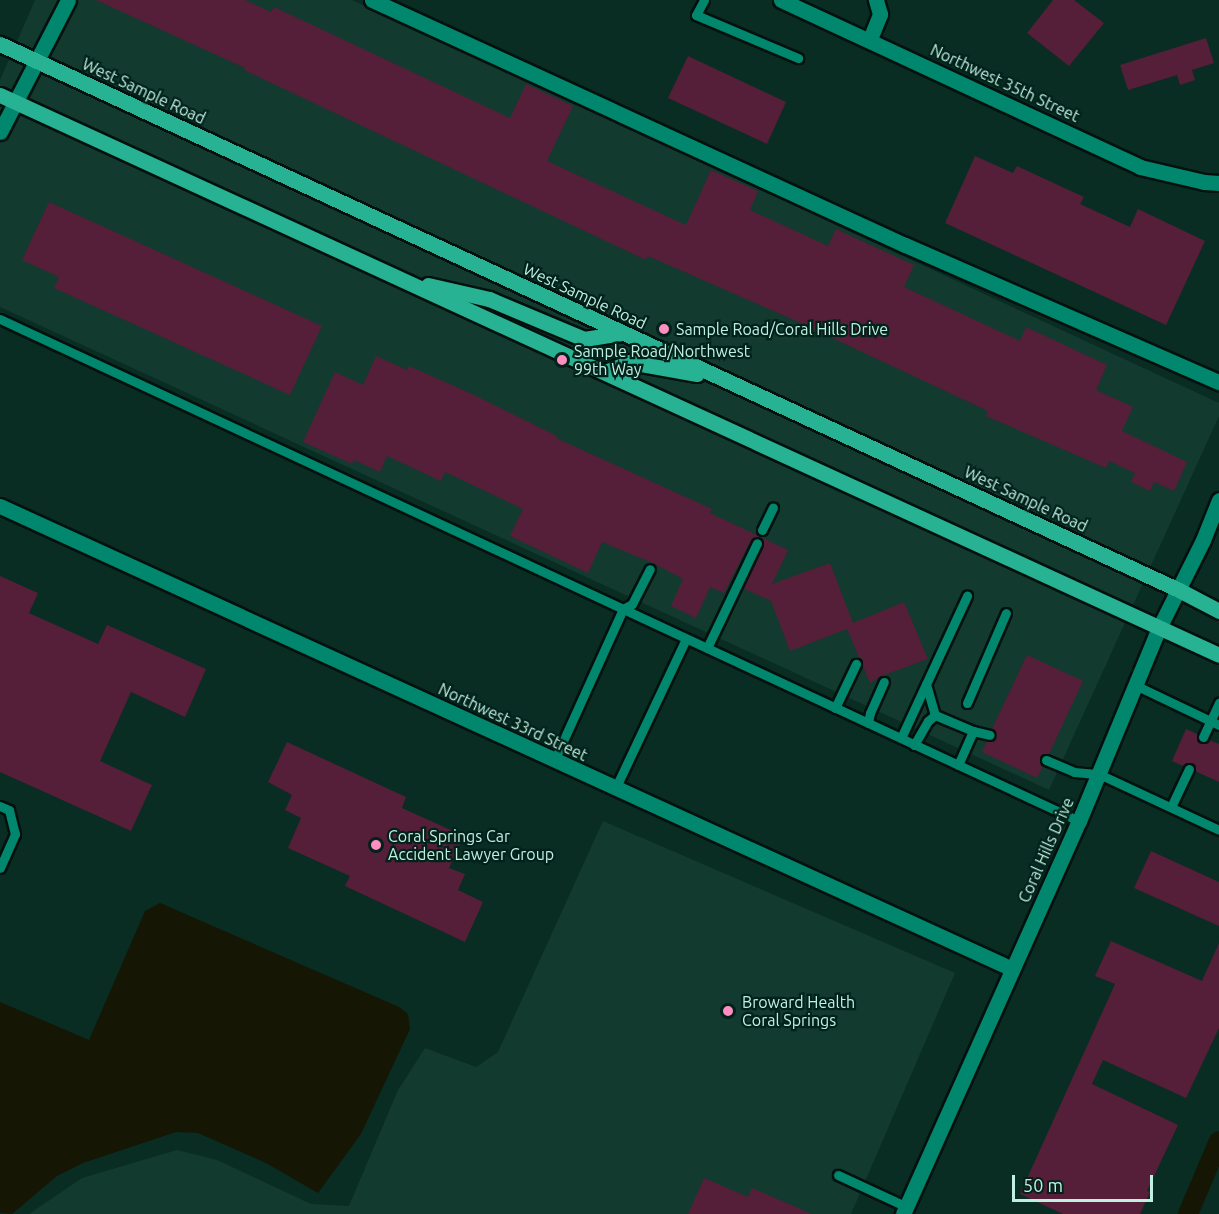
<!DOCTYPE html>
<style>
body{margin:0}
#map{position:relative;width:1219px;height:1214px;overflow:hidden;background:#092c23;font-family:Ubuntu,sans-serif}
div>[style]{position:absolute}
.built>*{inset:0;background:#123a2f}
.water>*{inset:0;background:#151604}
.canal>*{height:20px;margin:-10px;padding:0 10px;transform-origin:10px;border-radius:10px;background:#151604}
.building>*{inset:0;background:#551e39}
.roads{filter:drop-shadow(2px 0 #05110d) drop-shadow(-2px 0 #05110d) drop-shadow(0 2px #05110d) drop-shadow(0 -2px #05110d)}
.lane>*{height:9px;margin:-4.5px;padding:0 4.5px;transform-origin:4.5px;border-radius:4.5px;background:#01876e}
.street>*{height:15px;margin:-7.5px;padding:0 7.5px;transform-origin:7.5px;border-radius:7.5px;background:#01876e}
.secondary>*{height:15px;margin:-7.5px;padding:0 7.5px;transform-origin:7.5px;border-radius:7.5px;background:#01876e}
.primary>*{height:15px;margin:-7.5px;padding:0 7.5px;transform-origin:7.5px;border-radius:7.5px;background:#26b293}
.dots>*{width:16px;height:16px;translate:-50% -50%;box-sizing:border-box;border:3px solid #00221a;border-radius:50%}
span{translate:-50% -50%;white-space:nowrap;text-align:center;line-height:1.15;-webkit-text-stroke:4.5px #00221a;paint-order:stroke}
.street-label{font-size:16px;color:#c0f0e0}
.poi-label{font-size:16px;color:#c0f0e0}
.left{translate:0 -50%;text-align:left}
.scale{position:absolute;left:1012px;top:1175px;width:141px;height:27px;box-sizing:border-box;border:3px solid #c0f0e0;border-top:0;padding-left:8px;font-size:18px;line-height:21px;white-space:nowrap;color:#c0f0e0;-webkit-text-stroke:4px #00221a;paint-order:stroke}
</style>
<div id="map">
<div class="built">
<i style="clip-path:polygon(35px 0,352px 0,1219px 403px,1219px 416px,1049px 790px,0 307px,0 80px)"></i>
<i style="clip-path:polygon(603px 821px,955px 973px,851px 1214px,29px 1214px,82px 1178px,177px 1150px,217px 1160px,311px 1204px,349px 1206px,398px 1090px,425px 1048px,476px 1067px,498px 1052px)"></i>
</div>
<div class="water">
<i style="clip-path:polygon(160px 903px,399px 1007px,408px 1014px,410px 1029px,361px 1134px,318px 1193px,266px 1163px,198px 1133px,176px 1132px,83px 1163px,57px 1176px,12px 1214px,0 1213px,0 1002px,89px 1040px,145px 911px)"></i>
</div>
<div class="canal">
<i style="left:1188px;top:1214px;width:79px;rotate:-67deg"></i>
</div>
<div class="building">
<i style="clip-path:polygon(96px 0,245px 0,271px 12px,274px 7px,510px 118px,526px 84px,573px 106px,547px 161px,686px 225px,711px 170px,758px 191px,750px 210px,828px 246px,836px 229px,914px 265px,904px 287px,1020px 341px,1026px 327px,1107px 365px,1096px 390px,1133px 407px,1122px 431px,1187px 462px,1174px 491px,1154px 482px,1150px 491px,1131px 482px,1135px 473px,1109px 461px,1106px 468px,986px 416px,988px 411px,794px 320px,648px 256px,646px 260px,244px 70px,245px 68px)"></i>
<i style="clip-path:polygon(1053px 0,1074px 0,1104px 23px,1069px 66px,1027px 33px)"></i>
<i style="clip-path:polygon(1206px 38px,1214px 63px,1192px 70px,1195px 80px,1180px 85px,1177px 75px,1128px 90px,1120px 65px)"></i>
<i style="clip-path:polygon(688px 56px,786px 102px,767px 144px,668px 98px)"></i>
<i style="clip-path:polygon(975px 156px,1013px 173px,1017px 166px,1084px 197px,1080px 204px,1130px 227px,1138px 209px,1205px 241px,1166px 325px,945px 223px)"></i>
<i style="clip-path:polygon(49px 202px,322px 326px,290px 395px,54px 288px,59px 277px,22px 260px)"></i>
<i style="clip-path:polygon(376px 356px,407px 370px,409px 366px,472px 394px,557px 436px,556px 438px,712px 509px,710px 513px,788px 550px,772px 584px,830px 563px,853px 623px,904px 602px,928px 659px,881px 676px,870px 683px,847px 629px,790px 651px,771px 601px,743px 588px,763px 545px,759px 537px,751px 540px,724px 593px,710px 587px,696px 618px,671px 606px,683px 579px,653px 563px,602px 542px,588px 573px,510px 536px,523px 509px,445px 472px,441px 481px,387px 456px,380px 472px,354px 460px,352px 464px,303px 442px,335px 372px,363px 385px)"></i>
<i style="clip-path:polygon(0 576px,38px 593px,29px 613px,98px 644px,107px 625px,206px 669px,185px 717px,131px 692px,100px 761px,152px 785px,131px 831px,0 772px)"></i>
<i style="clip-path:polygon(1027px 655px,1083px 681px,1049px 754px,1040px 757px,1043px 766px,1037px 778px,982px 752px,987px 741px,992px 741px,996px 737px,992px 729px)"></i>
<i style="clip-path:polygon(1186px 729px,1197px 734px,1197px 740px,1201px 743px,1209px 740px,1219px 744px,1219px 782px,1195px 771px,1191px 763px,1183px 766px,1172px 761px)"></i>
<i style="clip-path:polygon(287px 742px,406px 797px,402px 808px,464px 836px,449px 868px,465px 874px,458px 890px,483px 902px,465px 942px,345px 886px,350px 876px,288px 848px,301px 818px,285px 810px,292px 795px,268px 782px)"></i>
<i style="clip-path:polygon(1151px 851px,1219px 882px,1219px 926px,1134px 888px)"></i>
<i style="clip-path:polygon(1111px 941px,1202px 981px,1219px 943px,1219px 1028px,1186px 1098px,1103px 1060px,1092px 1084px,1178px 1125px,1147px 1191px,1150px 1192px,1140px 1214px,1063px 1214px,1020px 1194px,1115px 984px,1095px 976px)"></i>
<i style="clip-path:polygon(704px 1178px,748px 1197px,752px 1188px,812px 1214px,688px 1214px)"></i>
</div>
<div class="roads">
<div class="lane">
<i style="left:704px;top:0;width:17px;rotate:118deg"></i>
<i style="left:696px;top:15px;width:111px;rotate:22.9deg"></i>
<i style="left:0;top:319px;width:1190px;rotate:24.95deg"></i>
<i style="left:762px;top:530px;width:25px;rotate:-64deg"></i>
<i style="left:707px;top:648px;width:116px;rotate:-64.5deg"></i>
<i style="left:926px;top:684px;width:32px;rotate:74deg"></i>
<i style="left:935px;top:715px;width:41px;rotate:22.8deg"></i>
<i style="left:973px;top:731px;width:17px;rotate:13deg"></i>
<i style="left:1135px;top:685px;width:93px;rotate:25.5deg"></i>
<i style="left:967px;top:703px;width:98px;rotate:-66.6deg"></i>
<i style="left:835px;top:708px;width:49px;rotate:-64.5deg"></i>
<i style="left:868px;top:723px;width:10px;rotate:-79deg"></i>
<i style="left:870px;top:713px;width:34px;rotate:-66deg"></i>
<i style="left:1203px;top:737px;width:38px;rotate:-65deg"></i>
<i style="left:901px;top:738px;width:157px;rotate:-65.1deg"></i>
<i style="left:914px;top:745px;width:28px;rotate:-60deg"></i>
<i style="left:928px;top:721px;width:9px;rotate:-41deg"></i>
<i style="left:1046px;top:760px;width:30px;rotate:23deg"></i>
<i style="left:1074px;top:772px;width:25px;rotate:5deg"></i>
<i style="left:1099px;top:774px;width:132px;rotate:25deg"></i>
<i style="left:554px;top:761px;width:167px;rotate:-65.6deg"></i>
<i style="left:623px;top:609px;width:10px;rotate:-29deg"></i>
<i style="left:632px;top:604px;width:39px;rotate:-63deg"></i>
<i style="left:958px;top:765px;width:37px;rotate:-66deg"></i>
<i style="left:615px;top:789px;width:166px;rotate:-64.7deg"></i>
<i style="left:0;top:806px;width:10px;rotate:24deg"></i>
<i style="left:9px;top:810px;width:25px;rotate:76deg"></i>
<i style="left:15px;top:834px;width:37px;rotate:114deg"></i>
<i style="left:1171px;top:807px;width:42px;rotate:-64.7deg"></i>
<i style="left:838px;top:1175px;width:76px;rotate:24.9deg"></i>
</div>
<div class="street">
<i style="left:372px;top:0;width:587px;rotate:24.69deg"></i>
<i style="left:905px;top:245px;width:343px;rotate:23.6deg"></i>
<i style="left:781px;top:0;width:396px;rotate:24.9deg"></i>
<i style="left:1140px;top:167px;width:66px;rotate:13.2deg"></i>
<i style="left:1204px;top:182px;width:15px;rotate:4deg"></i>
<i style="left:870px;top:39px;width:27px;rotate:-68deg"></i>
<i style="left:880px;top:14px;width:15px;rotate:-106deg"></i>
<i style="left:0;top:132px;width:148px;rotate:-62.7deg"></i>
<i style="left:0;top:506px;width:1113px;rotate:24.58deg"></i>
<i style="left:903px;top:1214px;width:431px;rotate:-65.9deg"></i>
<i style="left:1079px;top:821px;width:209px;rotate:-67.5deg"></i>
</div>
<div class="secondary">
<i style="left:1159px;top:628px;width:98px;rotate:-63.4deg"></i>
<i style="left:1203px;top:540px;width:43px;rotate:-68.2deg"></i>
</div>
<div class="primary">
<i style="left:0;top:44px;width:1299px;rotate:24.85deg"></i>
<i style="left:1179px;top:590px;width:45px;rotate:27.7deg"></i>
<i style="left:0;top:95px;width:1341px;rotate:24.67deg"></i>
<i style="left:428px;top:285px;width:63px;rotate:12.9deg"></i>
<i style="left:489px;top:299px;width:103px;rotate:22.8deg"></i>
<i style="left:584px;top:339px;width:38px;rotate:-9deg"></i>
<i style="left:605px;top:372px;width:27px;rotate:-22deg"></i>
<i style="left:630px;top:362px;width:68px;rotate:10.2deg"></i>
</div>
</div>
<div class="dots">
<i style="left:664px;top:329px;background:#fd8ebf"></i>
<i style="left:562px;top:360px;background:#fd8ebf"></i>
<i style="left:376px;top:845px;background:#fd8ebf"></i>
<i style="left:728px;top:1011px;background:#fd8ebf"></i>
</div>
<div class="street-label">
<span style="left:1005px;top:83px;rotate:25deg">Northwest 35th Street</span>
<span style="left:144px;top:91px;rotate:25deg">West Sample Road</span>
<span style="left:585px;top:296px;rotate:25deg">West Sample Road</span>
<span style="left:1026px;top:499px;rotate:25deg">West Sample Road</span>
<span style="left:513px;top:722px;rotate:25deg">Northwest 33rd Street</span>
<span style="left:1046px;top:850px;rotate:-66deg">Coral Hills Drive</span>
</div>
<div class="poi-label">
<span class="left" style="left:676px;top:329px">Sample Road/Coral Hills Drive</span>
<span class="left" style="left:574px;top:360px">Sample Road/Northwest<br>99th Way</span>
<span class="left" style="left:388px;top:845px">Coral Springs Car<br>Accident Lawyer Group</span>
<span class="left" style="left:742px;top:1011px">Broward Health<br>Coral Springs</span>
</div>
<div class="scale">50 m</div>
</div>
